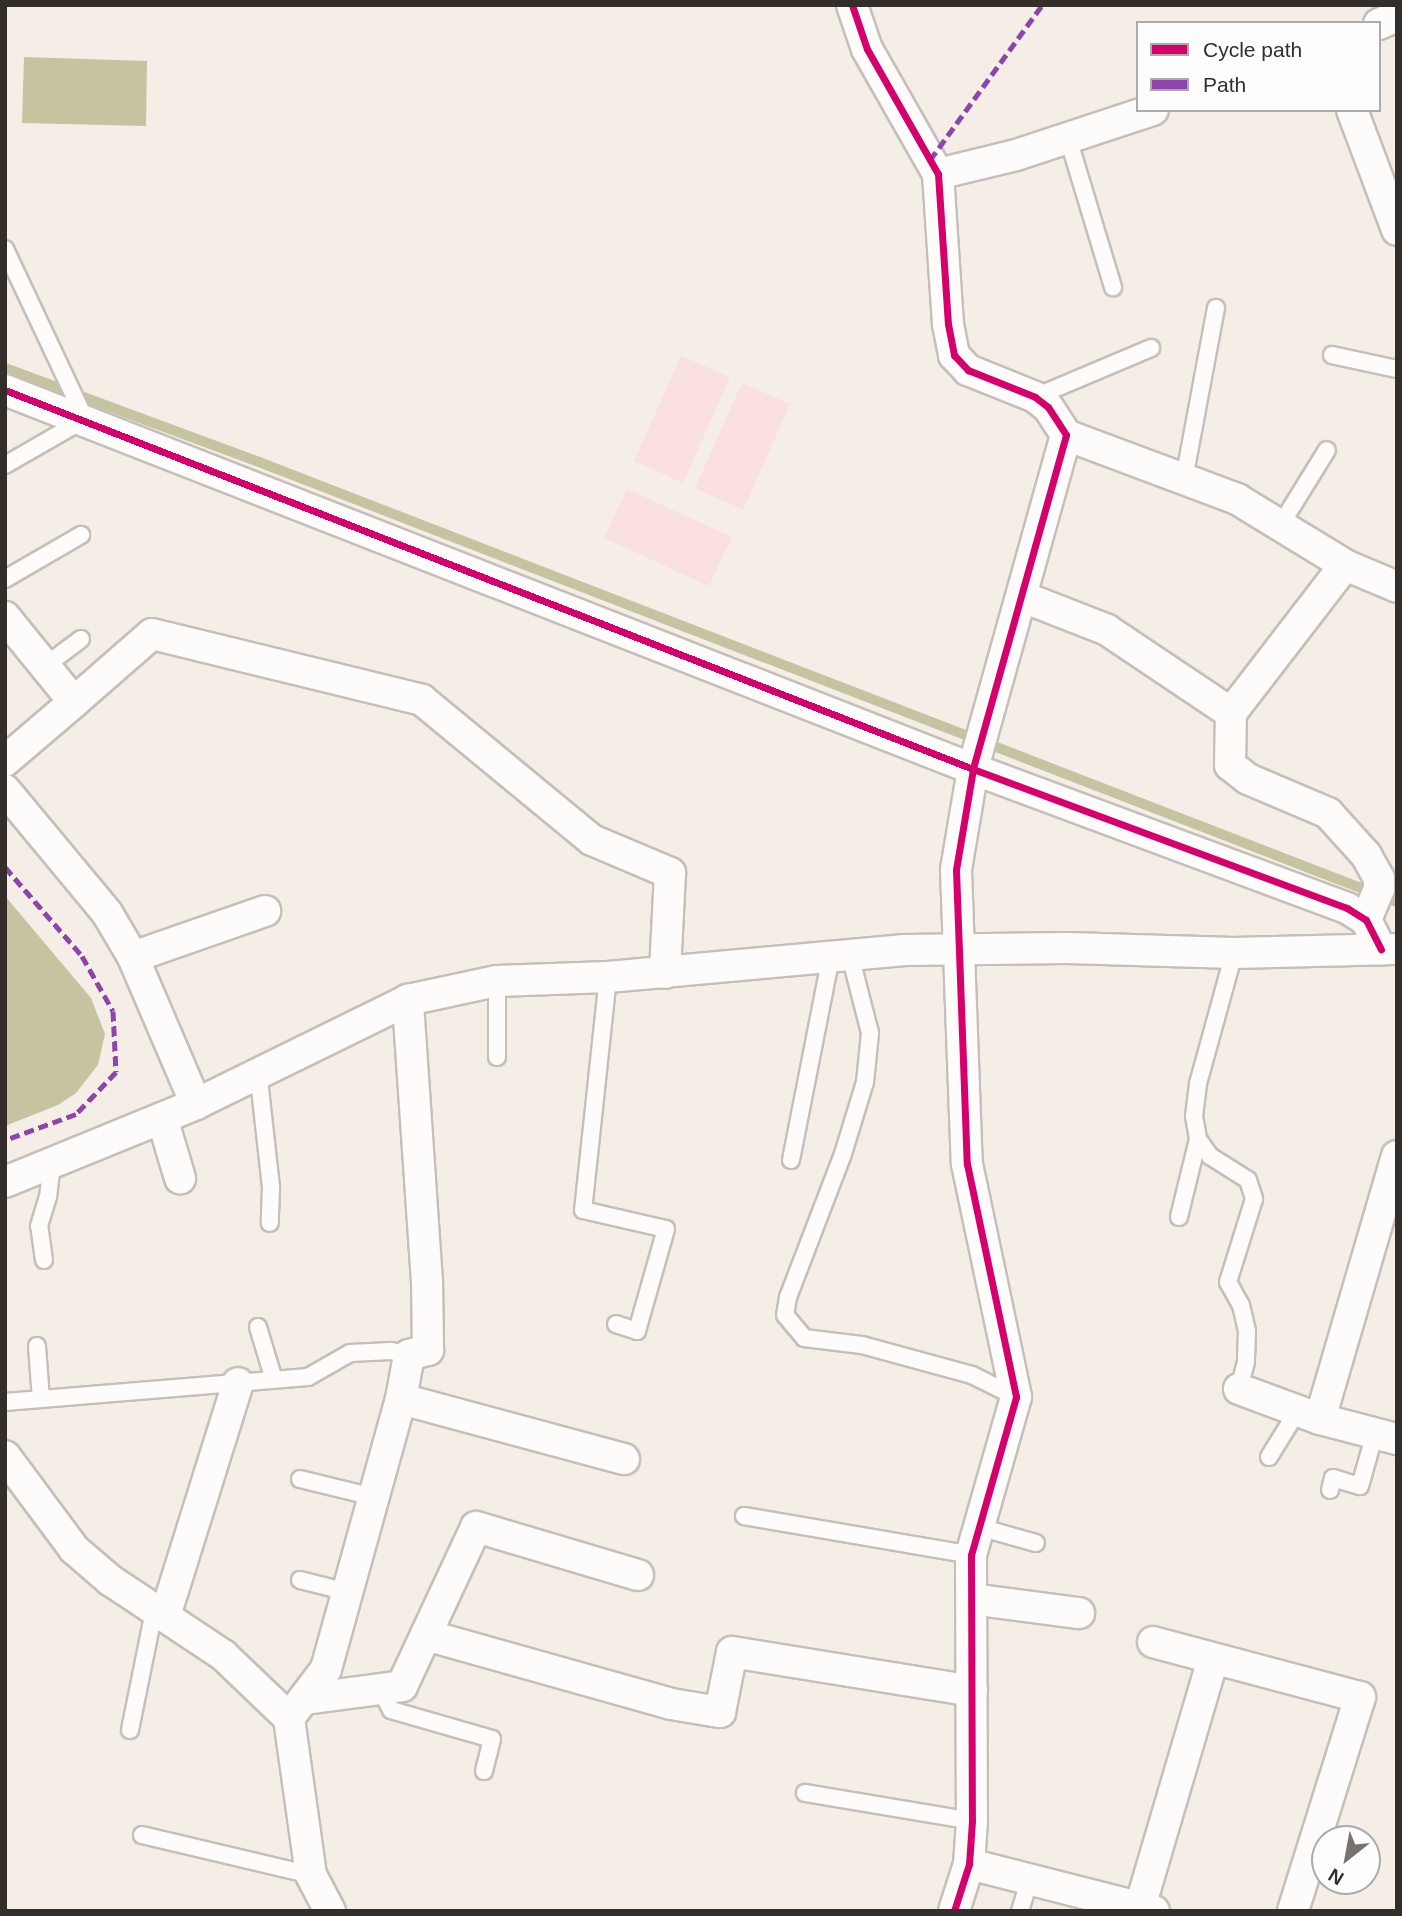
<!DOCTYPE html>
<style>
body{margin:0}
#map{position:relative;width:1402px;height:1916px;overflow:hidden;background:#f5eee7;font-family:Arial,sans-serif}
div>[style]{position:absolute}
.green>*{inset:0;background:#fae0df}
.water>*{inset:0;background:#c5c3a0}
.stream>*{height:10px;margin:-5px;padding:0 5px;transform-origin:5px;border-radius:5px;background:#c5c3a0}
.roads{filter:drop-shadow(2px 0 #c5bfba) drop-shadow(-2px 0 #c5bfba) drop-shadow(0 2px #c5bfba) drop-shadow(0 -2px #c5bfba)}
.lane>*{height:16px;margin:-8px;padding:0 8px;transform-origin:8px;border-radius:8px;background:#fefcfb}
.street>*{height:30px;margin:-15px;padding:0 15px;transform-origin:15px;border-radius:15px;background:#fefcfb}
.quiet>*{height:5px;margin-top:-2.5px;transform-origin:0;background:repeating-linear-gradient(90deg,#8e44ad 0 10px,transparent 0 15px)}
.cycleway>*{height:7px;margin:-3.5px;padding:0 3.5px;transform-origin:3.5px;border-radius:3.5px;background:#d6006c}
span{translate:-50% -50%;white-space:nowrap;text-align:center;line-height:1.15;-webkit-text-stroke:6px #fdfdfd;paint-order:stroke}
.frame{position:absolute;inset:0;border:7px solid #342e2a;pointer-events:none}
.legend{position:absolute;left:1136px;top:21px;width:245px;height:91px;box-sizing:border-box;background:#fdfdfd;border:2px solid #adaaa9;margin:0;padding:9px 12px;list-style:none;font-size:21px;color:#342e2a}
.legend li{display:flex;align-items:center;gap:14px;height:35px}
.legend b{width:35px;border:2px solid #adaaa9}
.north{position:absolute;left:1311px;top:1825px;width:70px;height:70px;box-sizing:border-box;background:#fdfdfd;border:2px solid #adaaa9;border-radius:50%;rotate:211deg;font-size:19px;font-weight:700;line-height:28px;text-align:center;color:#342e2a}
.north::after{content:'';display:block;margin:auto;width:24px;height:32px;background:#78716c;clip-path:polygon(50% 0,100% 100%,50% 72%,0 100%)}
</style>
<div id="map">
<div class="green">
<i style="clip-path:polygon(681px 356px,730px 377px,683px 483px,634px 461px)"></i>
<i style="clip-path:polygon(742px 383px,790px 404px,743px 510px,695px 488px)"></i>
<i style="clip-path:polygon(627px 489px,732px 537px,709px 586px,604px 538px)"></i>
</div>
<div class="water">
<i style="clip-path:polygon(24px 57px,147px 61px,146px 126px,22px 123px)"></i>
<i style="clip-path:polygon(5px 896px,91px 998px,105px 1034px,98px 1065px,76px 1093px,58px 1105px,5px 1126px)"></i>
</div>
<div class="stream">
<i style="left:5px;top:368px;width:271px;rotate:20.3deg"></i>
<i style="left:259px;top:462px;width:1220px;rotate:21.14deg"></i>
</div>
<div class="roads">
<div class="lane">
<i style="left:1068px;top:138px;width:156px;rotate:73.2deg"></i>
<i style="left:5px;top:249px;width:188px;rotate:64.8deg"></i>
<i style="left:85px;top:419px;width:92px;rotate:150.1deg"></i>
<i style="left:1332px;top:355px;width:66px;rotate:12.2deg"></i>
<i style="left:1035px;top:397px;width:126px;rotate:-22.9deg"></i>
<i style="left:1184px;top:479px;width:174px;rotate:-79.4deg"></i>
<i style="left:1280px;top:526px;width:89px;rotate:-58.3deg"></i>
<i style="left:5px;top:579px;width:88px;rotate:-30.1deg"></i>
<i style="left:45px;top:666px;width:45px;rotate:-36.9deg"></i>
<i style="left:1234px;top:953px;width:136px;rotate:105.4deg"></i>
<i style="left:1198px;top:1084px;width:32px;rotate:97deg"></i>
<i style="left:1194px;top:1116px;width:23px;rotate:80deg"></i>
<i style="left:1198px;top:1139px;width:21px;rotate:55deg"></i>
<i style="left:1210px;top:1156px;width:45px;rotate:32.3deg"></i>
<i style="left:1248px;top:1180px;width:20px;rotate:72deg"></i>
<i style="left:1254px;top:1199px;width:87px;rotate:107.4deg"></i>
<i style="left:1228px;top:1282px;width:26px;rotate:61deg"></i>
<i style="left:1241px;top:1305px;width:27px;rotate:77deg"></i>
<i style="left:1247px;top:1331px;width:31px;rotate:92deg"></i>
<i style="left:1246px;top:1362px;width:28px;rotate:105deg"></i>
<i style="left:850px;top:955px;width:81px;rotate:75.6deg"></i>
<i style="left:870px;top:1033px;width:49px;rotate:95.8deg"></i>
<i style="left:865px;top:1082px;width:75px;rotate:107deg"></i>
<i style="left:843px;top:1154px;width:153px;rotate:111deg"></i>
<i style="left:788px;top:1297px;width:18px;rotate:99deg"></i>
<i style="left:785px;top:1315px;width:30px;rotate:50deg"></i>
<i style="left:804px;top:1338px;width:58px;rotate:6.9deg"></i>
<i style="left:862px;top:1345px;width:114px;rotate:15.3deg"></i>
<i style="left:972px;top:1375px;width:49px;rotate:26.6deg"></i>
<i style="left:608px;top:977px;width:234px;rotate:96.1deg"></i>
<i style="left:583px;top:1210px;width:85px;rotate:12.9deg"></i>
<i style="left:666px;top:1229px;width:106px;rotate:105.9deg"></i>
<i style="left:637px;top:1331px;width:22px;rotate:-162deg"></i>
<i style="left:497px;top:1057px;width:76px;rotate:-90deg"></i>
<i style="left:258px;top:1071px;width:117px;rotate:83.6deg"></i>
<i style="left:271px;top:1187px;width:36px;rotate:92deg"></i>
<i style="left:791px;top:1160px;width:208px;rotate:-78.9deg"></i>
<i style="left:1179px;top:1217px;width:80px;rotate:-76.3deg"></i>
<i style="left:44px;top:1260px;width:34px;rotate:-98deg"></i>
<i style="left:39px;top:1226px;width:30px;rotate:-73deg"></i>
<i style="left:48px;top:1197px;width:34px;rotate:-83deg"></i>
<i style="left:258px;top:1327px;width:55px;rotate:73.2deg"></i>
<i style="left:37px;top:1346px;width:53px;rotate:85.7deg"></i>
<i style="left:5px;top:1402px;width:304px;rotate:-4.7deg"></i>
<i style="left:308px;top:1377px;width:48px;rotate:-29.7deg"></i>
<i style="left:350px;top:1353px;width:41px;rotate:-2.8deg"></i>
<i style="left:391px;top:1351px;width:18px;rotate:13deg"></i>
<i style="left:1269px;top:1457px;width:55px;rotate:-58.3deg"></i>
<i style="left:300px;top:1479px;width:76px;rotate:13.7deg"></i>
<i style="left:1330px;top:1490px;width:12px;rotate:-76deg"></i>
<i style="left:1333px;top:1478px;width:28px;rotate:17deg"></i>
<i style="left:1360px;top:1486px;width:55px;rotate:-74.2deg"></i>
<i style="left:744px;top:1516px;width:230px;rotate:9.7deg"></i>
<i style="left:979px;top:1527px;width:59px;rotate:15.7deg"></i>
<i style="left:300px;top:1580px;width:49px;rotate:14.3deg"></i>
<i style="left:380px;top:1689px;width:24px;rotate:62deg"></i>
<i style="left:391px;top:1710px;width:105px;rotate:16deg"></i>
<i style="left:492px;top:1739px;width:33px;rotate:104deg"></i>
<i style="left:130px;top:1730px;width:121px;rotate:-78.6deg"></i>
<i style="left:805px;top:1793px;width:169px;rotate:9.5deg"></i>
<i style="left:142px;top:1835px;width:174px;rotate:13.3deg"></i>
<i style="left:1020px;top:1911px;width:34px;rotate:-73deg"></i>
</div>
<div class="street">
<i style="left:852px;top:5px;width:46px;rotate:71.2deg"></i>
<i style="left:867px;top:49px;width:144px;rotate:60.4deg"></i>
<i style="left:938px;top:174px;width:150px;rotate:86.2deg"></i>
<i style="left:948px;top:324px;width:32px;rotate:79deg"></i>
<i style="left:954px;top:355px;width:21px;rotate:47deg"></i>
<i style="left:968px;top:370px;width:72px;rotate:21.9deg"></i>
<i style="left:1035px;top:397px;width:16px;rotate:38deg"></i>
<i style="left:1048px;top:407px;width:33px;rotate:57deg"></i>
<i style="left:1066px;top:435px;width:347px;rotate:105.6deg"></i>
<i style="left:973px;top:769px;width:102px;rotate:99.6deg"></i>
<i style="left:956px;top:870px;width:294px;rotate:87.9deg"></i>
<i style="left:967px;top:1164px;width:238px;rotate:78.1deg"></i>
<i style="left:1016px;top:1397px;width:164px;rotate:105.9deg"></i>
<i style="left:971px;top:1555px;width:266px;rotate:89.8deg"></i>
<i style="left:972px;top:1821px;width:43px;rotate:94deg"></i>
<i style="left:969px;top:1864px;width:49px;rotate:107.7deg"></i>
<i style="left:1379px;top:24px;width:20px;rotate:-24deg"></i>
<i style="left:1352px;top:110px;width:128px;rotate:69.4deg"></i>
<i style="left:938px;top:174px;width:80px;rotate:-13.7deg"></i>
<i style="left:1016px;top:155px;width:144px;rotate:-18.2deg"></i>
<i style="left:5px;top:390px;width:1040px;rotate:21.38deg"></i>
<i style="left:973px;top:769px;width:399px;rotate:20.4deg"></i>
<i style="left:1347px;top:908px;width:22px;rotate:32deg"></i>
<i style="left:1366px;top:920px;width:33px;rotate:63deg"></i>
<i style="left:1066px;top:435px;width:183px;rotate:20.5deg"></i>
<i style="left:1237px;top:499px;width:127px;rotate:31.4deg"></i>
<i style="left:1345px;top:565px;width:56px;rotate:22.9deg"></i>
<i style="left:1345px;top:565px;width:187px;rotate:127.6deg"></i>
<i style="left:1231px;top:713px;width:52px;rotate:91.1deg"></i>
<i style="left:1230px;top:765px;width:23px;rotate:38deg"></i>
<i style="left:1248px;top:779px;width:87px;rotate:23deg"></i>
<i style="left:1328px;top:813px;width:57px;rotate:47.9deg"></i>
<i style="left:1366px;top:855px;width:26px;rotate:61deg"></i>
<i style="left:1379px;top:878px;width:11px;rotate:90deg"></i>
<i style="left:1379px;top:889px;width:34px;rotate:113deg"></i>
<i style="left:1023px;top:597px;width:90px;rotate:21.4deg"></i>
<i style="left:1107px;top:630px;width:149px;rotate:33.8deg"></i>
<i style="left:5px;top:617px;width:109px;rotate:50.9deg"></i>
<i style="left:74px;top:702px;width:91px;rotate:139.5deg"></i>
<i style="left:74px;top:702px;width:103px;rotate:-41.1deg"></i>
<i style="left:152px;top:634px;width:278px;rotate:13.7deg"></i>
<i style="left:422px;top:700px;width:220px;rotate:39.5deg"></i>
<i style="left:592px;top:840px;width:85px;rotate:22.9deg"></i>
<i style="left:670px;top:873px;width:100px;rotate:92.9deg"></i>
<i style="left:5px;top:790px;width:160px;rotate:50.3deg"></i>
<i style="left:107px;top:913px;width:51px;rotate:59.4deg"></i>
<i style="left:133px;top:957px;width:160px;rotate:66.8deg"></i>
<i style="left:133px;top:957px;width:140px;rotate:-19.2deg"></i>
<i style="left:162px;top:1118px;width:63px;rotate:73.3deg"></i>
<i style="left:5px;top:1182px;width:206px;rotate:-22.2deg"></i>
<i style="left:196px;top:1104px;width:236px;rotate:-26.1deg"></i>
<i style="left:408px;top:1000px;width:91px;rotate:-12.1deg"></i>
<i style="left:497px;top:981px;width:111px;rotate:-2.1deg"></i>
<i style="left:608px;top:977px;width:298px;rotate:-5.2deg"></i>
<i style="left:905px;top:950px;width:162px;rotate:-0.7deg"></i>
<i style="left:1067px;top:948px;width:167px;rotate:1.7deg"></i>
<i style="left:1234px;top:953px;width:162px;rotate:-1.4deg"></i>
<i style="left:1239px;top:1389px;width:86px;rotate:20.3deg"></i>
<i style="left:1320px;top:1419px;width:80px;rotate:14.6deg"></i>
<i style="left:401px;top:1399px;width:231px;rotate:15.1deg"></i>
<i style="left:1320px;top:1419px;width:274px;rotate:-73.7deg"></i>
<i style="left:5px;top:1456px;width:116px;rotate:53.4deg"></i>
<i style="left:74px;top:1549px;width:48px;rotate:40.7deg"></i>
<i style="left:110px;top:1580px;width:136px;rotate:33.6deg"></i>
<i style="left:223px;top:1655px;width:91px;rotate:43.7deg"></i>
<i style="left:972px;top:1599px;width:108px;rotate:7.5deg"></i>
<i style="left:165px;top:1616px;width:244px;rotate:-72.6deg"></i>
<i style="left:426px;top:1635px;width:255px;rotate:15.7deg"></i>
<i style="left:671px;top:1704px;width:50px;rotate:9.3deg"></i>
<i style="left:720px;top:1712px;width:61px;rotate:-78.7deg"></i>
<i style="left:732px;top:1652px;width:243px;rotate:9.2deg"></i>
<i style="left:1153px;top:1642px;width:214px;rotate:14.9deg"></i>
<i style="left:1360px;top:1697px;width:224px;rotate:107.4deg"></i>
<i style="left:305px;top:1699px;width:98px;rotate:-7.6deg"></i>
<i style="left:402px;top:1686px;width:175px;rotate:-65deg"></i>
<i style="left:476px;top:1527px;width:169px;rotate:16.5deg"></i>
<i style="left:969px;top:1864px;width:191px;rotate:14.3deg"></i>
<i style="left:1140px;top:1907px;width:259px;rotate:-73.6deg"></i>
<i style="left:330px;top:1911px;width:41px;rotate:-117.8deg"></i>
<i style="left:311px;top:1875px;width:159px;rotate:-98deg"></i>
<i style="left:289px;top:1718px;width:61px;rotate:-52.9deg"></i>
<i style="left:326px;top:1669px;width:280px;rotate:-74.5deg"></i>
<i style="left:401px;top:1399px;width:45px;rotate:-79.7deg"></i>
<i style="left:409px;top:1355px;width:20px;rotate:-15deg"></i>
<i style="left:428px;top:1350px;width:68px;rotate:-90.8deg"></i>
<i style="left:427px;top:1282px;width:283px;rotate:-93.9deg"></i>
</div>
</div>
<div class="quiet">
<i style="left:930px;top:160px;width:191px;rotate:-54.1deg"></i>
<i style="left:5px;top:867px;width:118px;rotate:49.1deg"></i>
<i style="left:82px;top:956px;width:63px;rotate:60.6deg"></i>
<i style="left:113px;top:1011px;width:61px;rotate:87.2deg"></i>
<i style="left:116px;top:1072px;width:58px;rotate:133.6deg"></i>
<i style="left:76px;top:1114px;width:76px;rotate:159.9deg"></i>
</div>
<div class="cycleway">
<i style="left:852px;top:5px;width:46px;rotate:71.2deg"></i>
<i style="left:867px;top:49px;width:144px;rotate:60.4deg"></i>
<i style="left:938px;top:174px;width:150px;rotate:86.2deg"></i>
<i style="left:948px;top:324px;width:32px;rotate:79deg"></i>
<i style="left:954px;top:355px;width:21px;rotate:47deg"></i>
<i style="left:968px;top:370px;width:72px;rotate:21.9deg"></i>
<i style="left:1035px;top:397px;width:16px;rotate:38deg"></i>
<i style="left:1048px;top:407px;width:33px;rotate:57deg"></i>
<i style="left:1066px;top:435px;width:347px;rotate:105.6deg"></i>
<i style="left:973px;top:769px;width:102px;rotate:99.6deg"></i>
<i style="left:956px;top:870px;width:294px;rotate:87.9deg"></i>
<i style="left:967px;top:1164px;width:238px;rotate:78.1deg"></i>
<i style="left:1016px;top:1397px;width:164px;rotate:105.9deg"></i>
<i style="left:971px;top:1555px;width:266px;rotate:89.8deg"></i>
<i style="left:972px;top:1821px;width:43px;rotate:94deg"></i>
<i style="left:969px;top:1864px;width:49px;rotate:107.7deg"></i>
<i style="left:5px;top:390px;width:1040px;rotate:21.38deg"></i>
<i style="left:973px;top:769px;width:399px;rotate:20.4deg"></i>
<i style="left:1347px;top:908px;width:22px;rotate:32deg"></i>
<i style="left:1366px;top:920px;width:33px;rotate:63deg"></i>
</div>
<div class="frame"></div>
<ul class="legend">
<li><b style="height:9px;background:#d6006c"></b>Cycle path</li>
<li><b style="height:9px;background:#8e44ad"></b>Path</li>
</ul>
<div class="north">N</div>
</div>
